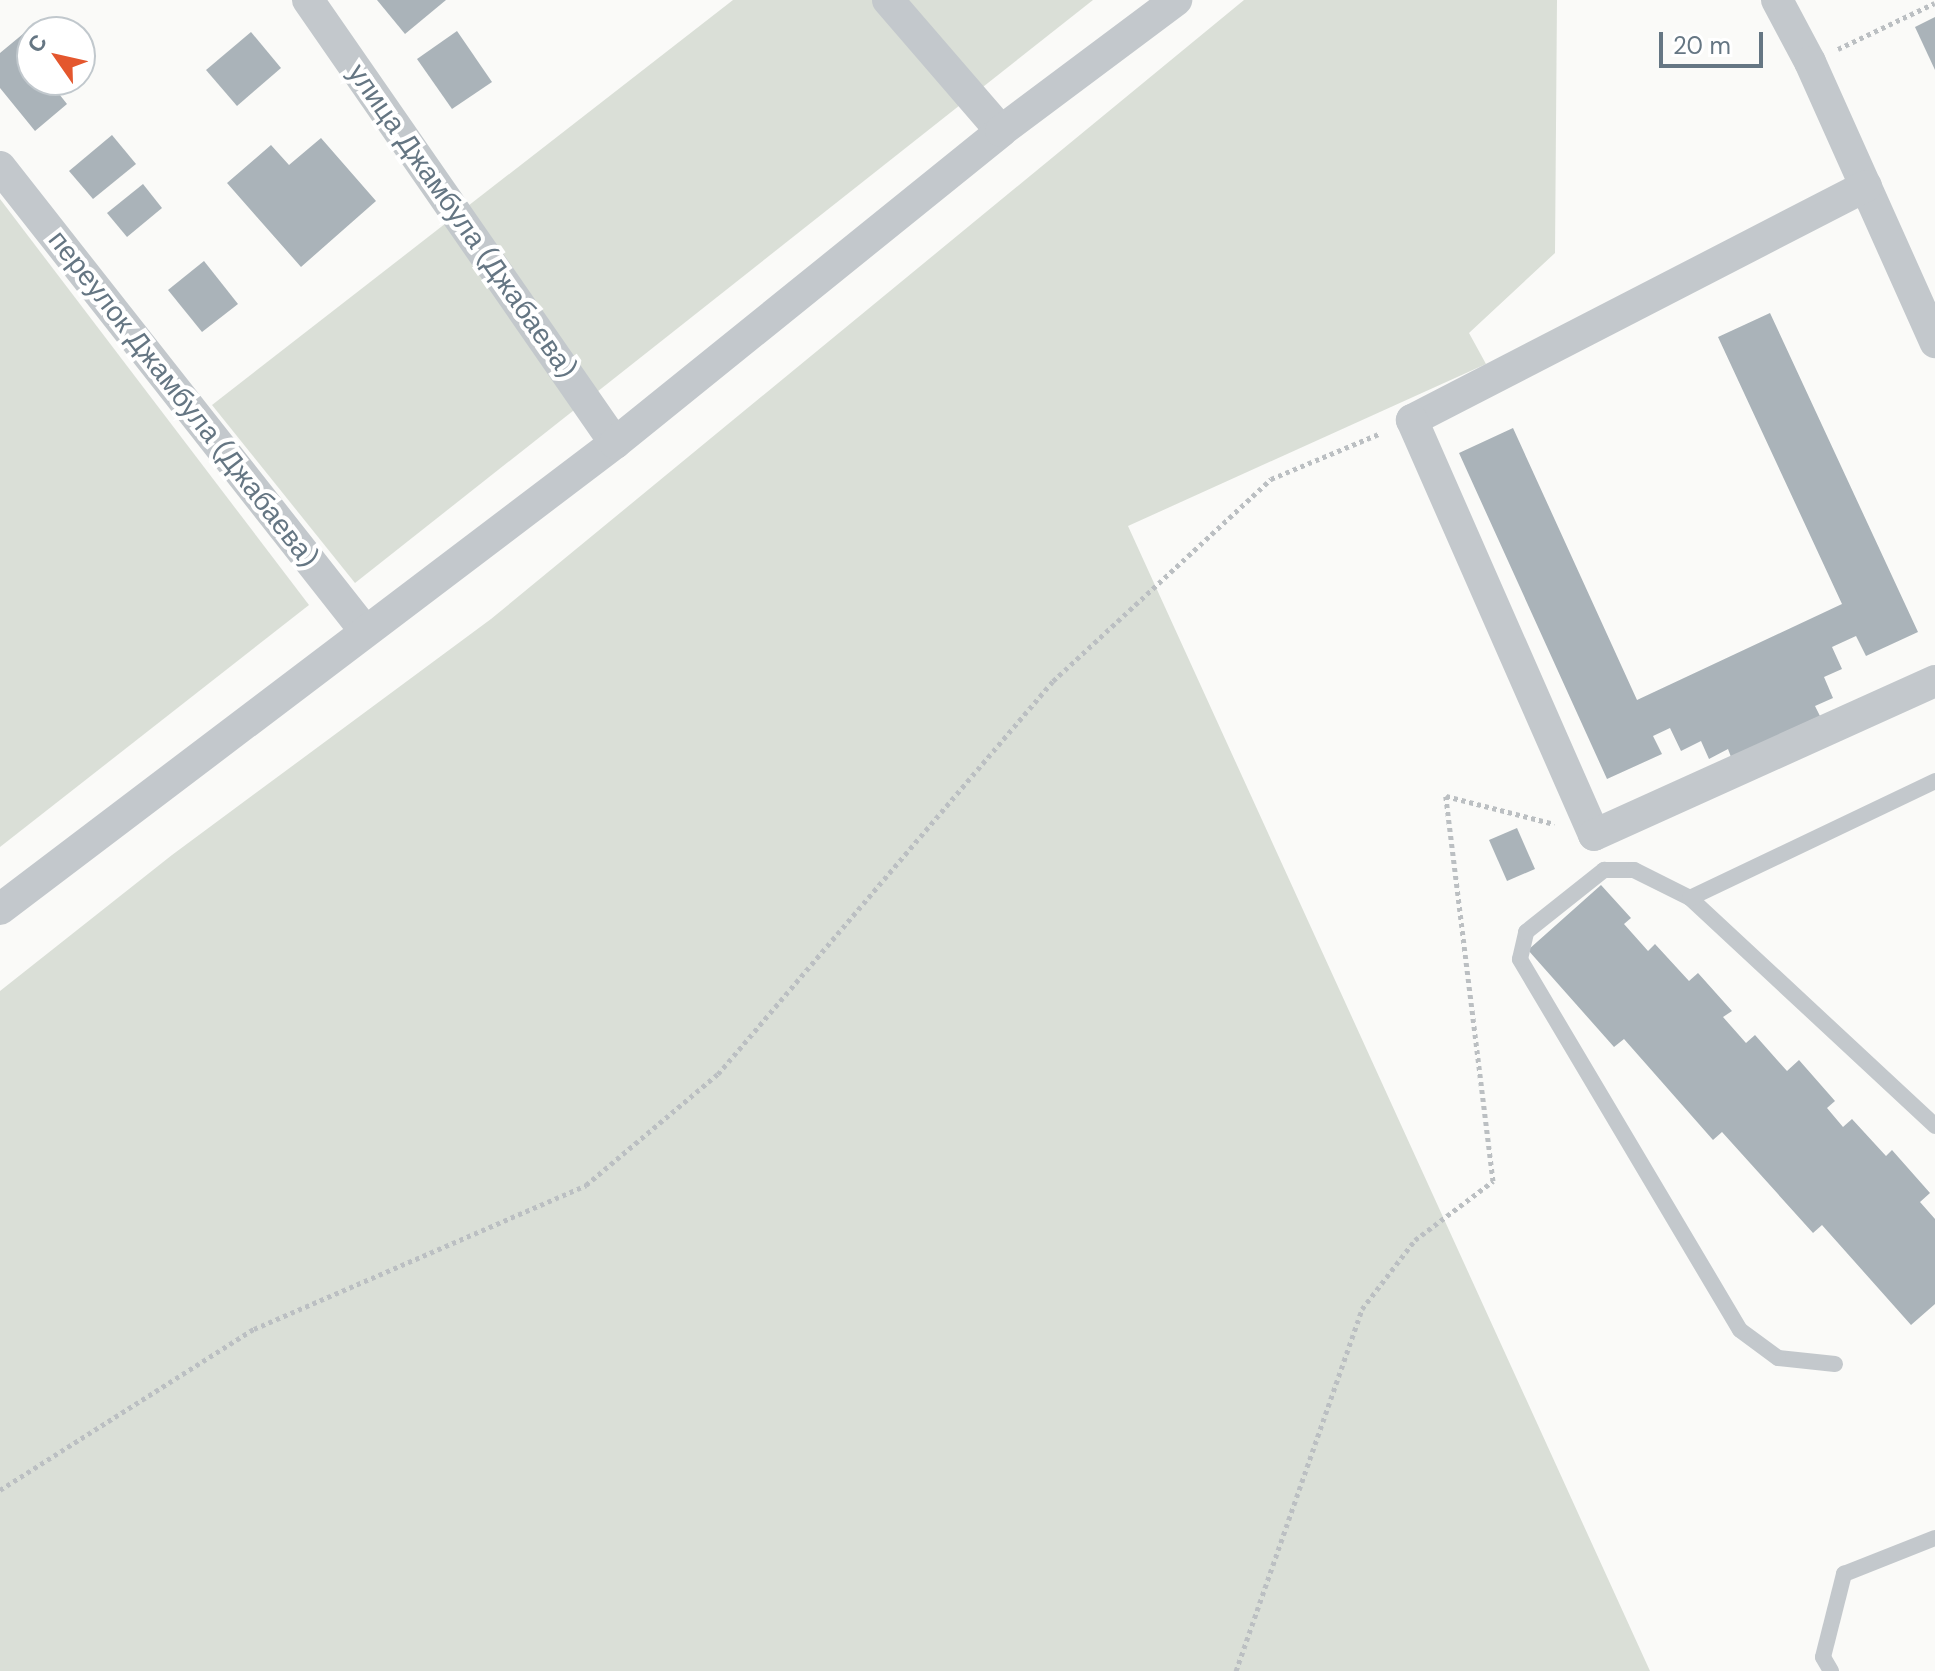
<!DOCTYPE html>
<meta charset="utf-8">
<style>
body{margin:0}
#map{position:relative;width:1935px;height:1671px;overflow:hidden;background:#fafaf8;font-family:"DM Sans",sans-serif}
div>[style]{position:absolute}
.green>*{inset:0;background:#dadfd7}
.building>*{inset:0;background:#aab3b9}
.path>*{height:5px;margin-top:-2.5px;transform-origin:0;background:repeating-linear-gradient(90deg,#bbbfc2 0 4px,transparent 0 8px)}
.lane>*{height:16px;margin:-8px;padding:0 8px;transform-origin:8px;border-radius:8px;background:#c3c8cc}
.street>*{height:32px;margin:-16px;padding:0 16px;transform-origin:16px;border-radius:16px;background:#c3c8cc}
span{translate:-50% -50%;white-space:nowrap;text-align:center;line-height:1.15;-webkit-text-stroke:8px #fff;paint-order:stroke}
.street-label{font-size:28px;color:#657683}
.north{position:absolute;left:16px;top:16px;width:80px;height:80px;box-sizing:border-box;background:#fff;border:2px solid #c1c8cd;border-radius:50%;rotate:304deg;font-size:22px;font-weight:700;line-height:32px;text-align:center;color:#657683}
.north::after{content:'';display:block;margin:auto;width:28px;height:36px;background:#e4572e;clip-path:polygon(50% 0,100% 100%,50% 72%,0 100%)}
.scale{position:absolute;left:1659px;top:32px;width:104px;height:36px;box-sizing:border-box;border:4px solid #657683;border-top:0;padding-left:10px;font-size:24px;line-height:28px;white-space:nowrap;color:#657683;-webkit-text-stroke:6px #fff;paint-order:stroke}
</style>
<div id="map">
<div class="green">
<i style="clip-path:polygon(733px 0,1093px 0,355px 583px,212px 405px)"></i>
<i style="clip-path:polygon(1244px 0,1557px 0,1555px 253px,1469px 333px,1486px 364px,1128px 526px,1650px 1671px,0 1671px,0 991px,172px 855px,491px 619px)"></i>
<i style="clip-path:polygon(0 199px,309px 605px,0 847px)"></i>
</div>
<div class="building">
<i style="clip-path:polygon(377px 0,446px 0,405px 34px)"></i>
<i style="clip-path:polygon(1935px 17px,1935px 70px,1915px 27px)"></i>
<i style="clip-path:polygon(41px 19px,51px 32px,32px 32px,32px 80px,48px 80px,67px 104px,35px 131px,0 88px,0 53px)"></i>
<i style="clip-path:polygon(457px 31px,492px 82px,452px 109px,417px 59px)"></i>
<i style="clip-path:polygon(251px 32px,281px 68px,237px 106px,206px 70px)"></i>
<i style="clip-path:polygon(112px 135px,136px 164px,93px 199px,69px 171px)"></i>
<i style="clip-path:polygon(321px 138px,376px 201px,301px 267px,227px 183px,271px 145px,289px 165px)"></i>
<i style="clip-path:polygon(143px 184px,162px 208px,127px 237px,107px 213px)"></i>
<i style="clip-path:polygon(204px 261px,238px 304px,202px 332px,168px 290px)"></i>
<i style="clip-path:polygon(1770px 313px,1918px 632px,1866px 656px,1856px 636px,1832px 647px,1842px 669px,1824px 677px,1833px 698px,1815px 706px,1820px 716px,1731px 757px,1728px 749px,1709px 759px,1701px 741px,1681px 751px,1670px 728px,1653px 736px,1662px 754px,1607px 779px,1459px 453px,1513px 428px,1637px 700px,1842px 604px,1718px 337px)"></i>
<i style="clip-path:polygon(1517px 828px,1535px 869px,1507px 881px,1489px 840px)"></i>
<i style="clip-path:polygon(1601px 885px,1631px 918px,1624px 924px,1648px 951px,1655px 944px,1689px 981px,1698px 973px,1732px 1011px,1723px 1017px,1746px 1043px,1755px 1035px,1787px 1071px,1799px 1060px,1835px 1101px,1827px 1108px,1843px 1127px,1852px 1119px,1886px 1156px,1892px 1150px,1930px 1193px,1920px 1202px,1935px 1219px,1935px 1304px,1911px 1325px,1822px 1225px,1813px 1233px,1722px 1132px,1713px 1140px,1624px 1039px,1614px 1047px,1528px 950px)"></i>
</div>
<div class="path">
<i style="left:1838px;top:49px;width:107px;rotate:-25.4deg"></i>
<i style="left:0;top:1490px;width:301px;rotate:-32.4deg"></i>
<i style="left:254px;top:1329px;width:362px;rotate:-23.4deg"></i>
<i style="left:586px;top:1185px;width:172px;rotate:-40.1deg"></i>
<i style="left:718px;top:1074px;width:516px;rotate:-49.56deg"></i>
<i style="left:1053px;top:681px;width:297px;rotate:-42.8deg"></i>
<i style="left:1271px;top:479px;width:119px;rotate:-22.7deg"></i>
<i style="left:1236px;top:1671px;width:383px;rotate:-70.8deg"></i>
<i style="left:1362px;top:1309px;width:87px;rotate:-52.5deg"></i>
<i style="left:1415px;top:1240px;width:98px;rotate:-37.1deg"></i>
<i style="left:1493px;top:1181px;width:388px;rotate:-97deg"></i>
<i style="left:1446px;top:796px;width:112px;rotate:14.5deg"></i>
</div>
<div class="lane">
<i style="left:1690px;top:898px;width:335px;rotate:42.9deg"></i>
<i style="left:1835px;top:1364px;width:57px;rotate:-174deg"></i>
<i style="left:1778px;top:1358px;width:47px;rotate:-143.6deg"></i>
<i style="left:1740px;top:1330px;width:431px;rotate:-120.7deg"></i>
<i style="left:1520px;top:959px;width:28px;rotate:-77deg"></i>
<i style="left:1526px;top:932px;width:100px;rotate:-38.5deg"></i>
<i style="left:1604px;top:870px;width:30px"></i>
<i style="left:1634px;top:870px;width:63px;rotate:26.6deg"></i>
<i style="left:1690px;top:898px;width:272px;rotate:-25.5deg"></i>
<i style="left:1831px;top:1671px;width:16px;rotate:-120deg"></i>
<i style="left:1823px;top:1657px;width:86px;rotate:-75.8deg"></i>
<i style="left:1844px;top:1574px;width:98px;rotate:-21.6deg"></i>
</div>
<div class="street">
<i style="left:308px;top:0;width:539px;rotate:55.28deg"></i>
<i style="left:888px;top:0;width:173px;rotate:49.2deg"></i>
<i style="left:1777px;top:0;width:70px;rotate:62deg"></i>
<i style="left:1810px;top:62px;width:307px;rotate:65.9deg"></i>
<i style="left:0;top:167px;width:590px;rotate:51.81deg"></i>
<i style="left:1866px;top:186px;width:511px;rotate:152.73deg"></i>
<i style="left:1412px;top:420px;width:453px;rotate:66.3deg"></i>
<i style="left:1594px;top:835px;width:374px;rotate:-24.3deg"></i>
<i style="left:0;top:909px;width:772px;rotate:-37.15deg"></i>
<i style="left:615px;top:443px;width:496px;rotate:-38.9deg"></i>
<i style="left:1001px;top:131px;width:219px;rotate:-36.8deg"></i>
</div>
<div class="street-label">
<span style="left:462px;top:221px;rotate:55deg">улица Джамбула (Джабаева)</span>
<span style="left:183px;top:399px;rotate:52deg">переулок Джамбула (Джабаева)</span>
</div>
<div class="north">С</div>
<div class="scale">20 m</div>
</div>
